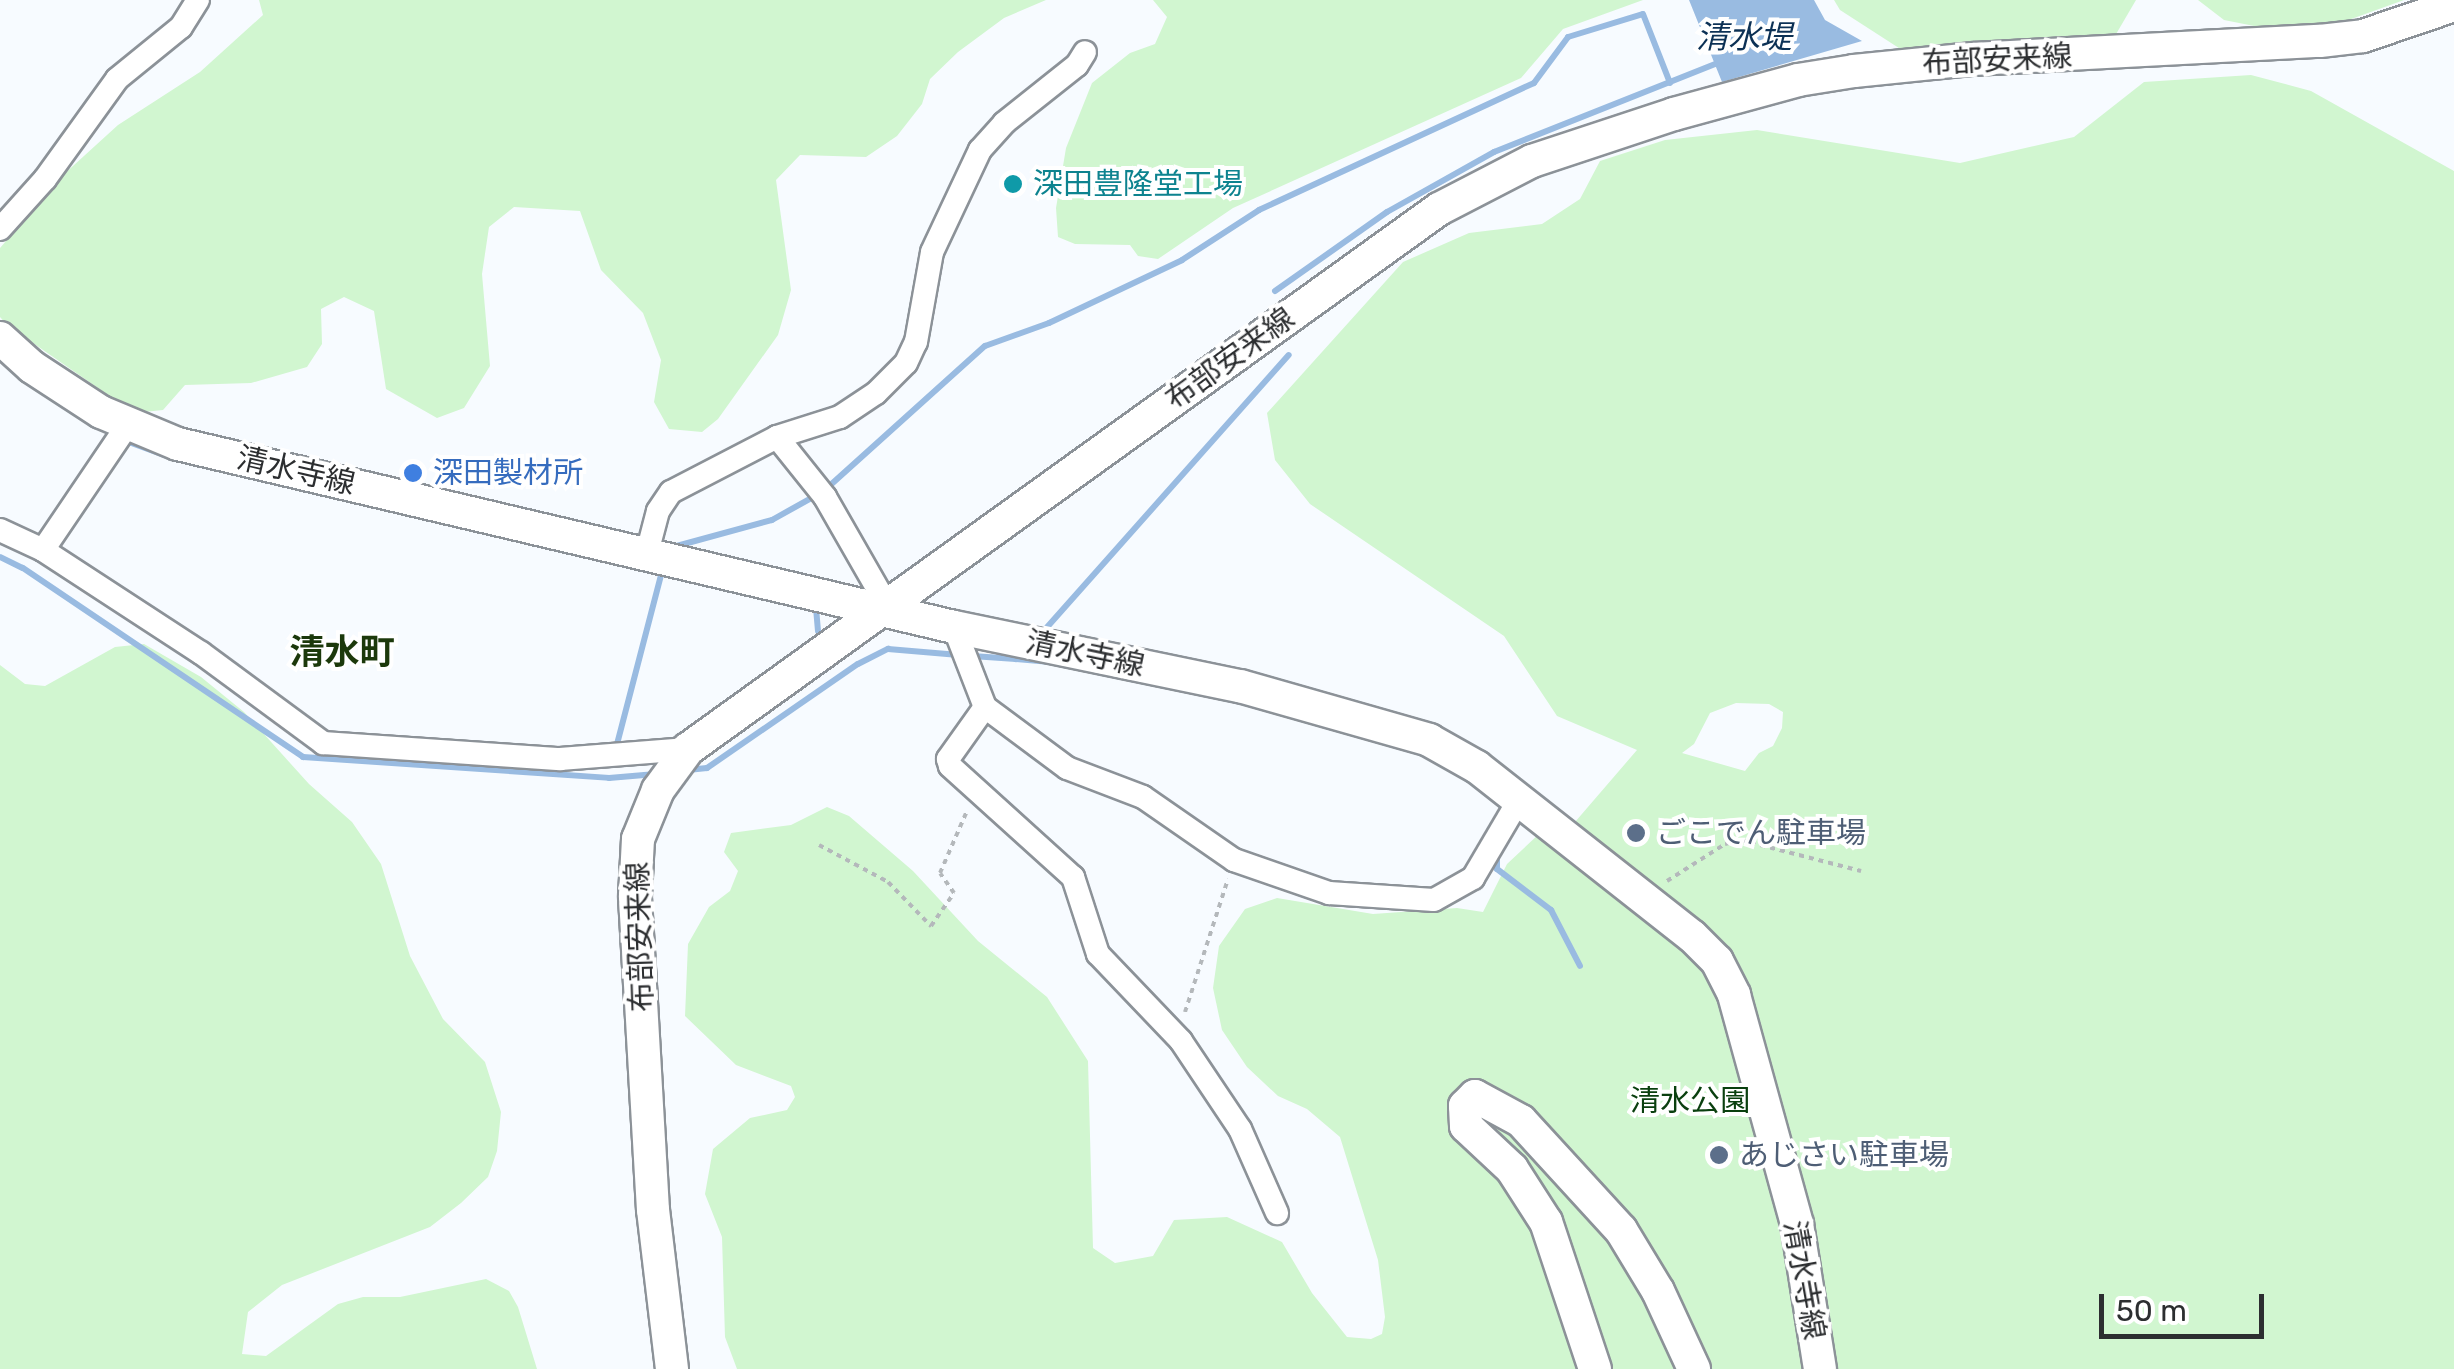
<!DOCTYPE html>
<meta charset="utf-8">
<style>
body{margin:0}
#map{position:relative;width:2454px;height:1369px;overflow:hidden;background:#f7fbff;font-family:Rubik,"Noto Sans JP",sans-serif}
div>[style]{position:absolute}
.green>*{inset:0;background:#d1f6d0}
.water>*{inset:0;background:#99bbe1}
.stream>*{height:6px;margin:-3px;padding:0 3px;transform-origin:3px;border-radius:3px;background:#99bbe1}
.path>*{height:4px;margin-top:-2px;transform-origin:0;background:repeating-linear-gradient(90deg,#b4b8bb 0 5px,transparent 0 10px)}
.roads{filter:drop-shadow(2px 0 #8c9298) drop-shadow(-2px 0 #8c9298) drop-shadow(0 2px #8c9298) drop-shadow(0 -2px #8c9298)}
.street>*{height:22px;margin:-11px;padding:0 11px;transform-origin:11px;border-radius:11px;background:#fff}
.secondary>*{height:32px;margin:-16px;padding:0 16px;transform-origin:16px;border-radius:16px;background:#fff}
.dots>*{width:28px;height:28px;translate:-50% -50%;box-sizing:border-box;border:5px solid #fff;border-radius:50%}
span{translate:-50% -50%;white-space:nowrap;text-align:center;line-height:1.15;-webkit-text-stroke:8px #fff;paint-order:stroke}
.street-label{font-size:30px;color:#2c2e30}
.culture-label{font-size:30px;color:#0d838f}
.left{translate:0 -50%;text-align:left}
.shop-label{font-size:30px;color:#366cbe}
.service-label{font-size:30px;color:#4e5e75}
.park-label{font-size:30px;color:#0a400f}
.water-label{font-size:32px;color:#0c3155;font-style:italic}
.quarter-label{font-size:35px;color:#1c390b;font-weight:700}
.scale{position:absolute;left:2099px;top:1294px;width:165px;height:45px;box-sizing:border-box;border:5px solid #2c2e30;border-top:0;padding-left:12px;font-size:30px;line-height:35px;white-space:nowrap;color:#2c2e30;-webkit-text-stroke:8px #fff;paint-order:stroke}
</style>
<div id="map">
<div class="green">
<i style="clip-path:polygon(259px 0,1046px 0,1004px 18px,958px 52px,930px 79px,922px 104px,897px 136px,866px 157px,800px 155px,776px 180px,791px 290px,778px 335px,718px 419px,702px 432px,669px 429px,654px 402px,661px 360px,643px 313px,601px 270px,580px 211px,514px 207px,489px 227px,482px 274px,490px 366px,464px 408px,437px 418px,386px 389px,374px 311px,344px 297px,321px 309px,322px 344px,307px 367px,251px 383px,185px 385px,163px 410px,134px 413px,7px 325px,0 317px,0 248px,62px 176px,118px 125px,200px 72px,263px 15px)"></i>
<i style="clip-path:polygon(1153px 0,1643px 0,1563px 29px,1521px 78px,1233px 208px,1158px 259px,1138px 256px,1130px 245px,1075px 244px,1058px 237px,1056px 208px,1066px 148px,1092px 83px,1130px 53px,1155px 44px,1167px 17px)"></i>
<i style="clip-path:polygon(1834px 0,2136px 0,2112px 41px,1902px 50px,1840px 10px)"></i>
<i style="clip-path:polygon(2198px 0,2404px 0,2304px 36px,2224px 20px)"></i>
<i style="clip-path:polygon(evenodd,2251px 75px,2311px 91px,2454px 171px,2454px 1369px,737px 1369px,725px 1337px,722px 1237px,705px 1194px,713px 1149px,750px 1118px,787px 1110px,795px 1097px,791px 1086px,736px 1065px,685px 1016px,688px 944px,709px 907px,730px 891px,738px 871px,724px 852px,731px 833px,791px 825px,827px 807px,849px 816px,913px 871px,978px 941px,1047px 997px,1088px 1061px,1093px 1248px,1115px 1263px,1153px 1256px,1174px 1220px,1227px 1217px,1282px 1242px,1312px 1293px,1347px 1337px,1371px 1339px,1382px 1334px,1385px 1317px,1378px 1260px,1340px 1137px,1307px 1109px,1278px 1096px,1247px 1067px,1222px 1030px,1213px 988px,1219px 946px,1245px 909px,1277px 898px,1373px 914px,1457px 908px,1483px 912px,1507px 864px,1540px 833px,1569px 829px,1637px 750px,1557px 716px,1504px 636px,1310px 504px,1275px 460px,1267px 413px,1403px 262px,1469px 233px,1542px 224px,1580px 199px,1600px 161px,1665px 140px,1757px 130px,1960px 163px,2074px 137px,2144px 82px,2251px 75px,1736px 703px,1769px 704px,1783px 712px,1782px 728px,1773px 746px,1759px 753px,1745px 771px,1682px 753px,1694px 744px,1710px 713px,1736px 703px)"></i>
<i style="clip-path:polygon(144px 644px,201px 677px,244px 712px,309px 784px,352px 822px,381px 864px,410px 956px,443px 1019px,485px 1062px,501px 1112px,497px 1151px,488px 1177px,461px 1203px,430px 1227px,282px 1285px,248px 1312px,242px 1354px,266px 1356px,338px 1304px,363px 1297px,400px 1297px,486px 1279px,509px 1291px,518px 1307px,537px 1369px,0 1369px,0 665px,25px 684px,45px 686px,115px 647px)"></i>
</div>
<div class="water">
<i style="clip-path:polygon(1689px 0,1814px 0,1825px 20px,1862px 41px,1722px 82px)"></i>
</div>
<div class="stream">
<i style="left:1275px;top:291px;width:137px;rotate:-35.2deg"></i>
<i style="left:1387px;top:212px;width:123px;rotate:-29.3deg"></i>
<i style="left:1494px;top:152px;width:238px;rotate:-21.7deg"></i>
<i style="left:126px;top:441px;width:52px;rotate:20.2deg"></i>
<i style="left:826px;top:489px;width:214px;rotate:-42deg"></i>
<i style="left:985px;top:346px;width:68px;rotate:-19.8deg"></i>
<i style="left:1049px;top:323px;width:147px;rotate:-25.3deg"></i>
<i style="left:1182px;top:260px;width:92px;rotate:-33deg"></i>
<i style="left:1259px;top:210px;width:303px;rotate:-24.8deg"></i>
<i style="left:1534px;top:83px;width:57px;rotate:-53.5deg"></i>
<i style="left:1568px;top:37px;width:78px;rotate:-17deg"></i>
<i style="left:1643px;top:14px;width:74px;rotate:68.6deg"></i>
<i style="left:673px;top:547px;width:103px;rotate:-15.3deg"></i>
<i style="left:772px;top:520px;width:49px;rotate:-29.2deg"></i>
<i style="left:0;top:557px;width:25px;rotate:26deg"></i>
<i style="left:23px;top:568px;width:338px;rotate:34deg"></i>
<i style="left:303px;top:757px;width:307px;rotate:3.9deg"></i>
<i style="left:609px;top:778px;width:47px;rotate:-4.9deg"></i>
<i style="left:811px;top:607px;width:5px;rotate:11deg"></i>
<i style="left:816px;top:608px;width:23px;rotate:85deg"></i>
<i style="left:1041px;top:634px;width:373px;rotate:-48.4deg"></i>
<i style="left:972px;top:656px;width:44px;rotate:3.9deg"></i>
<i style="left:1016px;top:659px;width:8px;rotate:-40deg"></i>
<i style="left:1016px;top:659px;width:32px;rotate:5deg"></i>
<i style="left:616px;top:748px;width:187px;rotate:-75.4deg"></i>
<i style="left:688px;top:770px;width:19px;rotate:-6deg"></i>
<i style="left:707px;top:768px;width:183px;rotate:-34.6deg"></i>
<i style="left:858px;top:664px;width:34px;rotate:-27deg"></i>
<i style="left:888px;top:649px;width:71px;rotate:4.8deg"></i>
<i style="left:1497px;top:851px;width:18px;rotate:90deg"></i>
<i style="left:1497px;top:869px;width:68px;rotate:37.2deg"></i>
<i style="left:1551px;top:910px;width:63px;rotate:62.6deg"></i>
</div>
<div class="path">
<i style="left:819px;top:845px;width:78px;rotate:28.2deg"></i>
<i style="left:888px;top:882px;width:62px;rotate:45.7deg"></i>
<i style="left:931px;top:926px;width:40px;rotate:-55.1deg"></i>
<i style="left:954px;top:893px;width:24px;rotate:-125deg"></i>
<i style="left:940px;top:873px;width:68px;rotate:-66.5deg"></i>
<i style="left:1667px;top:881px;width:69px;rotate:-32.5deg"></i>
<i style="left:1725px;top:844px;width:16px;rotate:-14deg"></i>
<i style="left:1741px;top:840px;width:124px;rotate:14.5deg"></i>
<i style="left:1185px;top:1012px;width:140px;rotate:-72.1deg"></i>
</div>
<div class="roads">
<div class="street">
<i style="left:0;top:229px;width:67px;rotate:-48deg"></i>
<i style="left:45px;top:179px;width:123px;rotate:-54.2deg"></i>
<i style="left:117px;top:79px;width:82px;rotate:-39.1deg"></i>
<i style="left:181px;top:27px;width:32px;rotate:-58deg"></i>
<i style="left:777px;top:437px;width:77px;rotate:51.3deg"></i>
<i style="left:825px;top:497px;width:111px;rotate:60.2deg"></i>
<i style="left:880px;top:593px;width:16px;rotate:79deg"></i>
<i style="left:0;top:530px;width:47px;rotate:24.9deg"></i>
<i style="left:43px;top:550px;width:189px;rotate:33.1deg"></i>
<i style="left:201px;top:653px;width:152px;rotate:36.4deg"></i>
<i style="left:323px;top:743px;width:238px;rotate:3.9deg"></i>
<i style="left:560px;top:759px;width:128px;rotate:-4.5deg"></i>
<i style="left:43px;top:550px;width:150px;rotate:-55.9deg"></i>
<i style="left:647px;top:553px;width:43px;rotate:-75.3deg"></i>
<i style="left:658px;top:511px;width:23px;rotate:-56deg"></i>
<i style="left:671px;top:492px;width:119px;rotate:-27.4deg"></i>
<i style="left:777px;top:437px;width:66px;rotate:-17.6deg"></i>
<i style="left:840px;top:417px;width:43px;rotate:-33.7deg"></i>
<i style="left:876px;top:393px;width:42px;rotate:-45deg"></i>
<i style="left:906px;top:363px;width:23px;rotate:-65deg"></i>
<i style="left:916px;top:342px;width:91px;rotate:-79.9deg"></i>
<i style="left:932px;top:252px;width:113px;rotate:-64.8deg"></i>
<i style="left:980px;top:150px;width:36px;rotate:-48deg"></i>
<i style="left:1004px;top:123px;width:93px;rotate:-38.5deg"></i>
<i style="left:1077px;top:65px;width:15px;rotate:-58deg"></i>
<i style="left:954px;top:627px;width:86px;rotate:68.8deg"></i>
<i style="left:985px;top:707px;width:64px;rotate:125.4deg"></i>
<i style="left:948px;top:759px;width:7px;rotate:74deg"></i>
<i style="left:950px;top:766px;width:166px;rotate:42.1deg"></i>
<i style="left:1073px;top:877px;width:81px;rotate:72deg"></i>
<i style="left:1098px;top:954px;width:120px;rotate:46.3deg"></i>
<i style="left:1181px;top:1041px;width:106px;rotate:56.2deg"></i>
<i style="left:1240px;top:1129px;width:92px;rotate:66.2deg"></i>
<i style="left:985px;top:707px;width:102px;rotate:36.6deg"></i>
<i style="left:1067px;top:768px;width:81px;rotate:20.9deg"></i>
<i style="left:1143px;top:797px;width:111px;rotate:34.7deg"></i>
<i style="left:1234px;top:860px;width:101px;rotate:19.2deg"></i>
<i style="left:1329px;top:893px;width:105px;rotate:3.8deg"></i>
<i style="left:1434px;top:900px;width:45px;rotate:-29.4deg"></i>
<i style="left:1473px;top:878px;width:91px;rotate:-59.5deg"></i>
</div>
<div class="secondary">
<i style="left:0;top:338px;width:43px;rotate:42.2deg"></i>
<i style="left:32px;top:367px;width:82px;rotate:33.1deg"></i>
<i style="left:101px;top:412px;width:83px;rotate:22.6deg"></i>
<i style="left:178px;top:444px;width:797px;rotate:13.27deg"></i>
<i style="left:954px;top:627px;width:292px;rotate:11.7deg"></i>
<i style="left:1240px;top:686px;width:197px;rotate:15.9deg"></i>
<i style="left:1429px;top:740px;width:55px;rotate:29.4deg"></i>
<i style="left:1477px;top:767px;width:273px;rotate:38.2deg"></i>
<i style="left:1692px;top:936px;width:35px;rotate:45deg"></i>
<i style="left:1717px;top:961px;width:38px;rotate:63deg"></i>
<i style="left:1734px;top:995px;width:238px;rotate:74.6deg"></i>
<i style="left:1797px;top:1224px;width:147px;rotate:81deg"></i>
<i style="left:672px;top:1369px;width:160px;rotate:-96.8deg"></i>
<i style="left:653px;top:1210px;width:315px;rotate:-93.3deg"></i>
<i style="left:635px;top:896px;width:57px;rotate:-87deg"></i>
<i style="left:638px;top:839px;width:53px;rotate:-67.8deg"></i>
<i style="left:658px;top:790px;width:51px;rotate:-53.8deg"></i>
<i style="left:688px;top:749px;width:925px;rotate:-35.72deg"></i>
<i style="left:1439px;top:209px;width:105px;rotate:-27.3deg"></i>
<i style="left:1532px;top:161px;width:150px;rotate:-18.3deg"></i>
<i style="left:1674px;top:114px;width:129px;rotate:-15.3deg"></i>
<i style="left:1798px;top:80px;width:57px;rotate:-9.1deg"></i>
<i style="left:1854px;top:71px;width:120px;rotate:-5.8deg"></i>
<i style="left:1973px;top:59px;width:347px;rotate:-3deg"></i>
<i style="left:2320px;top:41px;width:43px;rotate:-6.6deg"></i>
<i style="left:2363px;top:36px;width:96px;rotate:-18.8deg"></i>
<i style="left:1595px;top:1369px;width:155px;rotate:-108.4deg"></i>
<i style="left:1546px;top:1222px;width:63px;rotate:-122.7deg"></i>
<i style="left:1512px;top:1169px;width:63px;rotate:-136.9deg"></i>
<i style="left:1466px;top:1126px;width:20px;rotate:-93deg"></i>
<i style="left:1465px;top:1106px;width:14px;rotate:-45deg"></i>
<i style="left:1475px;top:1096px;width:52px;rotate:28.5deg"></i>
<i style="left:1521px;top:1121px;width:148px;rotate:47.5deg"></i>
<i style="left:1621px;top:1230px;width:71px;rotate:58.8deg"></i>
<i style="left:1658px;top:1291px;width:86px;rotate:65.2deg"></i>
</div>
</div>
<div class="dots">
<i style="left:1013px;top:184px;background:#0f9aa8"></i>
<i style="left:413px;top:473px;background:#3f7fe0"></i>
<i style="left:1636px;top:833px;background:#5c6f8a"></i>
<i style="left:1719px;top:1155px;background:#5c6f8a"></i>
</div>
<div class="street-label">
<span style="left:1997px;top:60px;rotate:-3deg">布部安来線</span>
<span style="left:1230px;top:359px;rotate:-36deg">布部安来線</span>
<span style="left:296px;top:471px;rotate:13deg">清水寺線</span>
<span style="left:1085px;top:654px;rotate:12deg">清水寺線</span>
<span style="left:640px;top:937px;rotate:-92deg">布部安来線</span>
<span style="left:1804px;top:1280px;rotate:80deg">清水寺線</span>
</div>
<div class="culture-label">
<span class="left" style="left:1033px;top:184px">深田豊隆堂工場</span>
</div>
<div class="shop-label">
<span class="left" style="left:433px;top:473px">深田製材所</span>
</div>
<div class="service-label">
<span class="left" style="left:1656px;top:833px">ごこでん駐車場</span>
<span class="left" style="left:1739px;top:1155px">あじさい駐車場</span>
</div>
<div class="park-label">
<span style="left:1690px;top:1101px">清水公園</span>
</div>
<div class="water-label">
<span style="left:1744px;top:37px">清水堤</span>
</div>
<div class="quarter-label">
<span style="left:342px;top:652px">清水町</span>
</div>
<div class="scale">50 m</div>
</div>
